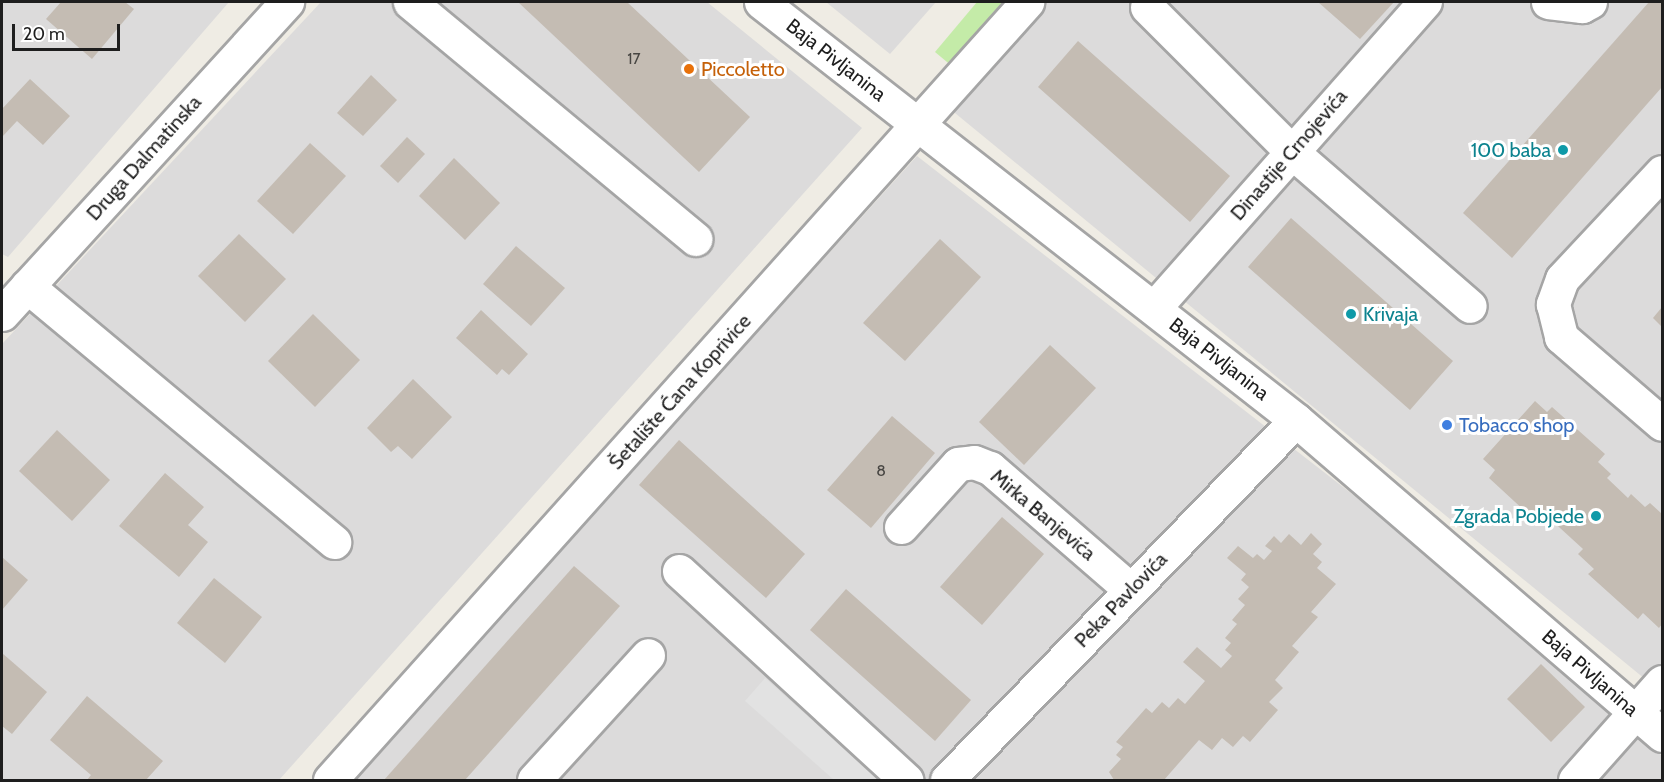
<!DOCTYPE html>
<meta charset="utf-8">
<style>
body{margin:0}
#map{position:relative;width:1664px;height:782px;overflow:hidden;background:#efece4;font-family:Cabin,sans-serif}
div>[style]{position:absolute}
.residential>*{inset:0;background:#dcdbdb}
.grass>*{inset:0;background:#c4eba8}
.parking>*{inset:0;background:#e2e2e2}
.building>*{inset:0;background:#c4bcb3}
.roads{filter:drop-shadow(2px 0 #a5a5a5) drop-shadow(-2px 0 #a5a5a5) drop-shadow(0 2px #a5a5a5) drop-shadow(0 -2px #a5a5a5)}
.minor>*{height:33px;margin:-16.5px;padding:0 16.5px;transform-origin:16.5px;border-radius:16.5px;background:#fff}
.dots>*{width:16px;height:16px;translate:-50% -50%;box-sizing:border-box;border:3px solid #fff;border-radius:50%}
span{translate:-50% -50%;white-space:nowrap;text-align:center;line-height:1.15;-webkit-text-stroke:6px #fff;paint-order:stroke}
.number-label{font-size:16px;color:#484643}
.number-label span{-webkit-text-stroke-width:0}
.street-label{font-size:20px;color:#1e1e1e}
.food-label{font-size:20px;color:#c56008}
.left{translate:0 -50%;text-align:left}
.culture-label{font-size:20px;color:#0d838f}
.right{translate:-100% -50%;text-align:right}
.shop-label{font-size:20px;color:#366cbe}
.frame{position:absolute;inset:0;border:3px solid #1e1e1e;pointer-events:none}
.scale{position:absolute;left:12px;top:24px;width:108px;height:27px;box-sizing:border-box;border:3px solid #1e1e1e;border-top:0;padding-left:8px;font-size:18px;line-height:21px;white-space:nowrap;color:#1e1e1e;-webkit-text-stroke:4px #fff;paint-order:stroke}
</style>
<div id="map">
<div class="residential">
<i style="clip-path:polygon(2px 2px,229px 2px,8px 257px,2px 254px)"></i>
<i style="clip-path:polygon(321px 2px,707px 2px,862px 128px,279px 780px,2px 780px,2px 344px)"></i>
<i style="clip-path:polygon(826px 2px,936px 2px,890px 54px)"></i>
<i style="clip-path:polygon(1034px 2px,1662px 2px,1662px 693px,944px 104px)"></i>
<i style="clip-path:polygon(917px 156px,1459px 577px,1662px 756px,1662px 780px,352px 780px)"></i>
</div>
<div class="grass">
<i style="clip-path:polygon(977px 2px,1008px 2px,953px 67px,935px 52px)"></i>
</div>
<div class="parking">
<i style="clip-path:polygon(765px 678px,879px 780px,834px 780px,745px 701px)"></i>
</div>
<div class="building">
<i style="clip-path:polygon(61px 2px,125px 2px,134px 9px,92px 59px,46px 19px)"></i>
<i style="clip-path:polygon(518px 2px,627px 2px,750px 117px,699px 172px)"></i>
<i style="clip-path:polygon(1318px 2px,1394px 2px,1360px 39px)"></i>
<i style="clip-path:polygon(1649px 2px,1662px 2px,1662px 87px,1512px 258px,1463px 213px)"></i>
<i style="clip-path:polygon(1078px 41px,1230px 176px,1190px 222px,1038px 87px)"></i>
<i style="clip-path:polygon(371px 75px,397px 100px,363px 136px,337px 113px)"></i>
<i style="clip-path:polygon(30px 79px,70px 116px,43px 145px,17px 121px,2px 137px,2px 109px)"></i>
<i style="clip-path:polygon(407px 137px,425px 154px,398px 183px,380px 166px)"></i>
<i style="clip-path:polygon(310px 143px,346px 176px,293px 234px,257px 201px)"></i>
<i style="clip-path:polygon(454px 158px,500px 203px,465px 240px,419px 196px)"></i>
<i style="clip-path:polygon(1291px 218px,1453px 361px,1410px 410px,1248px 267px)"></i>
<i style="clip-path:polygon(239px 234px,286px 279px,245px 322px,198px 276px)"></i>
<i style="clip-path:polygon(940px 239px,981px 277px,905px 361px,863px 323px)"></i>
<i style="clip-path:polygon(516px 246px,565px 288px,531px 326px,483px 284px)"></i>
<i style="clip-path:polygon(1662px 307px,1662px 327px,1653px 318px)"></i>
<i style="clip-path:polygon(481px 310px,528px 354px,509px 375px,502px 369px,497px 375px,456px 338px)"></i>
<i style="clip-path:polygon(313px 314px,360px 360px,315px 407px,268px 361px)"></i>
<i style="clip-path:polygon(1050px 345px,1096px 388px,1024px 465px,979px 422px)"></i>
<i style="clip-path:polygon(413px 379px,452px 417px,412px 459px,398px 446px,391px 452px,367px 428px)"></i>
<i style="clip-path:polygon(1535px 401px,1547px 412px,1552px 407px,1605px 454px,1598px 462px,1611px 474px,1607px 478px,1628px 498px,1631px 494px,1645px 507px,1650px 503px,1662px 514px,1662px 624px,1659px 628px,1643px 613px,1638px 619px,1588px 574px,1594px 569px,1578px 554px,1583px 549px,1548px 517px,1540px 525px,1489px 478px,1495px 470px,1483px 459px)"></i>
<i style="clip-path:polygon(892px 416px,935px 453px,871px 528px,827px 490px)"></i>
<i style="clip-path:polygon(57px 430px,110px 480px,72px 521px,19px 471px)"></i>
<i style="clip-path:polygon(679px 440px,805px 554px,766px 598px,639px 485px)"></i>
<i style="clip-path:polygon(165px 473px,204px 507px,188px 525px,208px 542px,179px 577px,119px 526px)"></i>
<i style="clip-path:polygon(1002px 517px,1044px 554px,982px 625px,940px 587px)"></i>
<i style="clip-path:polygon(1311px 533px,1322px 544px,1313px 554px,1322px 562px,1317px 568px,1336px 584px,1311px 612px,1318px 617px,1292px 646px,1299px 652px,1275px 680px,1283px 688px,1269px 702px,1278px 710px,1250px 742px,1243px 736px,1233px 747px,1222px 738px,1212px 750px,1199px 740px,1164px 780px,1114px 780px,1109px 772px,1121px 759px,1116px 755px,1123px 747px,1116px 742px,1146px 708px,1152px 713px,1162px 702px,1169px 708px,1178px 698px,1185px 704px,1205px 681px,1183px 662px,1197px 647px,1221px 668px,1232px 656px,1225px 650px,1231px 643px,1225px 638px,1237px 624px,1232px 620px,1245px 605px,1238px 599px,1249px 587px,1241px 580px,1246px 574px,1227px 558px,1238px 546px,1253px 558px,1257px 554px,1264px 560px,1272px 551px,1265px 546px,1274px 536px,1281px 543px,1289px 534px,1301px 545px)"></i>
<i style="clip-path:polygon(2px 557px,28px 580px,2px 610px)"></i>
<i style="clip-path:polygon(574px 566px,620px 606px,465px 780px,384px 780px)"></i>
<i style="clip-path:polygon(214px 578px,262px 617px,225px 663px,177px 623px)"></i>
<i style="clip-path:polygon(846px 589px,971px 700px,935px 741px,810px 630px)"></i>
<i style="clip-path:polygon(2px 653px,47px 692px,12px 734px,2px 726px)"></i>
<i style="clip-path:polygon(1541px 664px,1585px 707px,1551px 742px,1507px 699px)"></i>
<i style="clip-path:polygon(87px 696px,163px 761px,146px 780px,87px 780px,91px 775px,50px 740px)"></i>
</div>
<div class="roads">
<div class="minor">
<i style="left:410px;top:2px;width:371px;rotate:39.7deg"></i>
<i style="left:761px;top:2px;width:679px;rotate:38deg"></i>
<i style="left:1296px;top:420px;width:483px;rotate:40.7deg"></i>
<i style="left:1548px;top:2px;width:34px;rotate:7deg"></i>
<i style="left:1582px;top:6px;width:9px;rotate:-27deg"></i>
<i style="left:1147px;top:7px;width:205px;rotate:45deg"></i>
<i style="left:1292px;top:152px;width:235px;rotate:40.9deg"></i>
<i style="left:1662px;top:172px;width:146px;rotate:133.1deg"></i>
<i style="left:1562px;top:279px;width:27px;rotate:110deg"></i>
<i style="left:1553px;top:304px;width:34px;rotate:76deg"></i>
<i style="left:1561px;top:337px;width:133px;rotate:40.7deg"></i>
<i style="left:27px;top:286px;width:400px;rotate:39.8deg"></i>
<i style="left:1154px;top:308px;width:409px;rotate:-48.5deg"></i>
<i style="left:2px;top:314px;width:423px;rotate:-47.6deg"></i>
<i style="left:901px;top:527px;width:85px;rotate:-47.9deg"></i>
<i style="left:958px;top:464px;width:16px;rotate:-7deg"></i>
<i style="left:974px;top:462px;width:17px;rotate:21deg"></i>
<i style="left:990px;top:468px;width:186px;rotate:40.9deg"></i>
<i style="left:679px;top:571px;width:309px;rotate:42.6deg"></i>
<i style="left:330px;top:780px;width:1045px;rotate:-48.14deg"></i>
<i style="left:534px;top:780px;width:169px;rotate:-47.6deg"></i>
<i style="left:947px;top:780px;width:501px;rotate:-45.89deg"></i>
<i style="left:1575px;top:780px;width:131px;rotate:-48.4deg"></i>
</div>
</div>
<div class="dots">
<i style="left:689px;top:69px;background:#e8710a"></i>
<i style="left:1563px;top:150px;background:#0f9aa8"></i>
<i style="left:1351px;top:314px;background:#0f9aa8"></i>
<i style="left:1447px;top:425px;background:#3f7fe0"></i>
<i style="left:1596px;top:516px;background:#0f9aa8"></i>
</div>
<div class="number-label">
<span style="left:634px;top:59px">17</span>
<span style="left:881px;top:471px">8</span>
</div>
<div class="street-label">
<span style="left:836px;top:60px;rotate:38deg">Baja Pivljanina</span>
<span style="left:1289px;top:155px;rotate:-49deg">Dinastije Crnojevića</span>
<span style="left:144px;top:158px;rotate:-48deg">Druga Dalmatinska</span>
<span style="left:1219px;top:359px;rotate:38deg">Baja Pivljanina</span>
<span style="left:680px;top:392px;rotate:-48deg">Šetalište Ćana Koprivice</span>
<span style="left:1043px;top:515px;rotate:40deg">Mirka Banjevića</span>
<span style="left:1121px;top:600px;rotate:-46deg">Peka Pavlovića</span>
<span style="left:1590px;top:673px;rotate:41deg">Baja Pivljanina</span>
</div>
<div class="food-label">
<span class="left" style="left:701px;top:69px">Piccoletto</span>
</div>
<div class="culture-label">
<span class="right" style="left:1551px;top:150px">100 baba</span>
<span class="left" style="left:1363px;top:314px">Krivaja</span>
<span class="right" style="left:1584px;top:516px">Zgrada Pobjede</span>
</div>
<div class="shop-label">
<span class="left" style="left:1459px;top:425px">Tobacco shop</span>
</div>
<div class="frame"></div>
<div class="scale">20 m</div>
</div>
